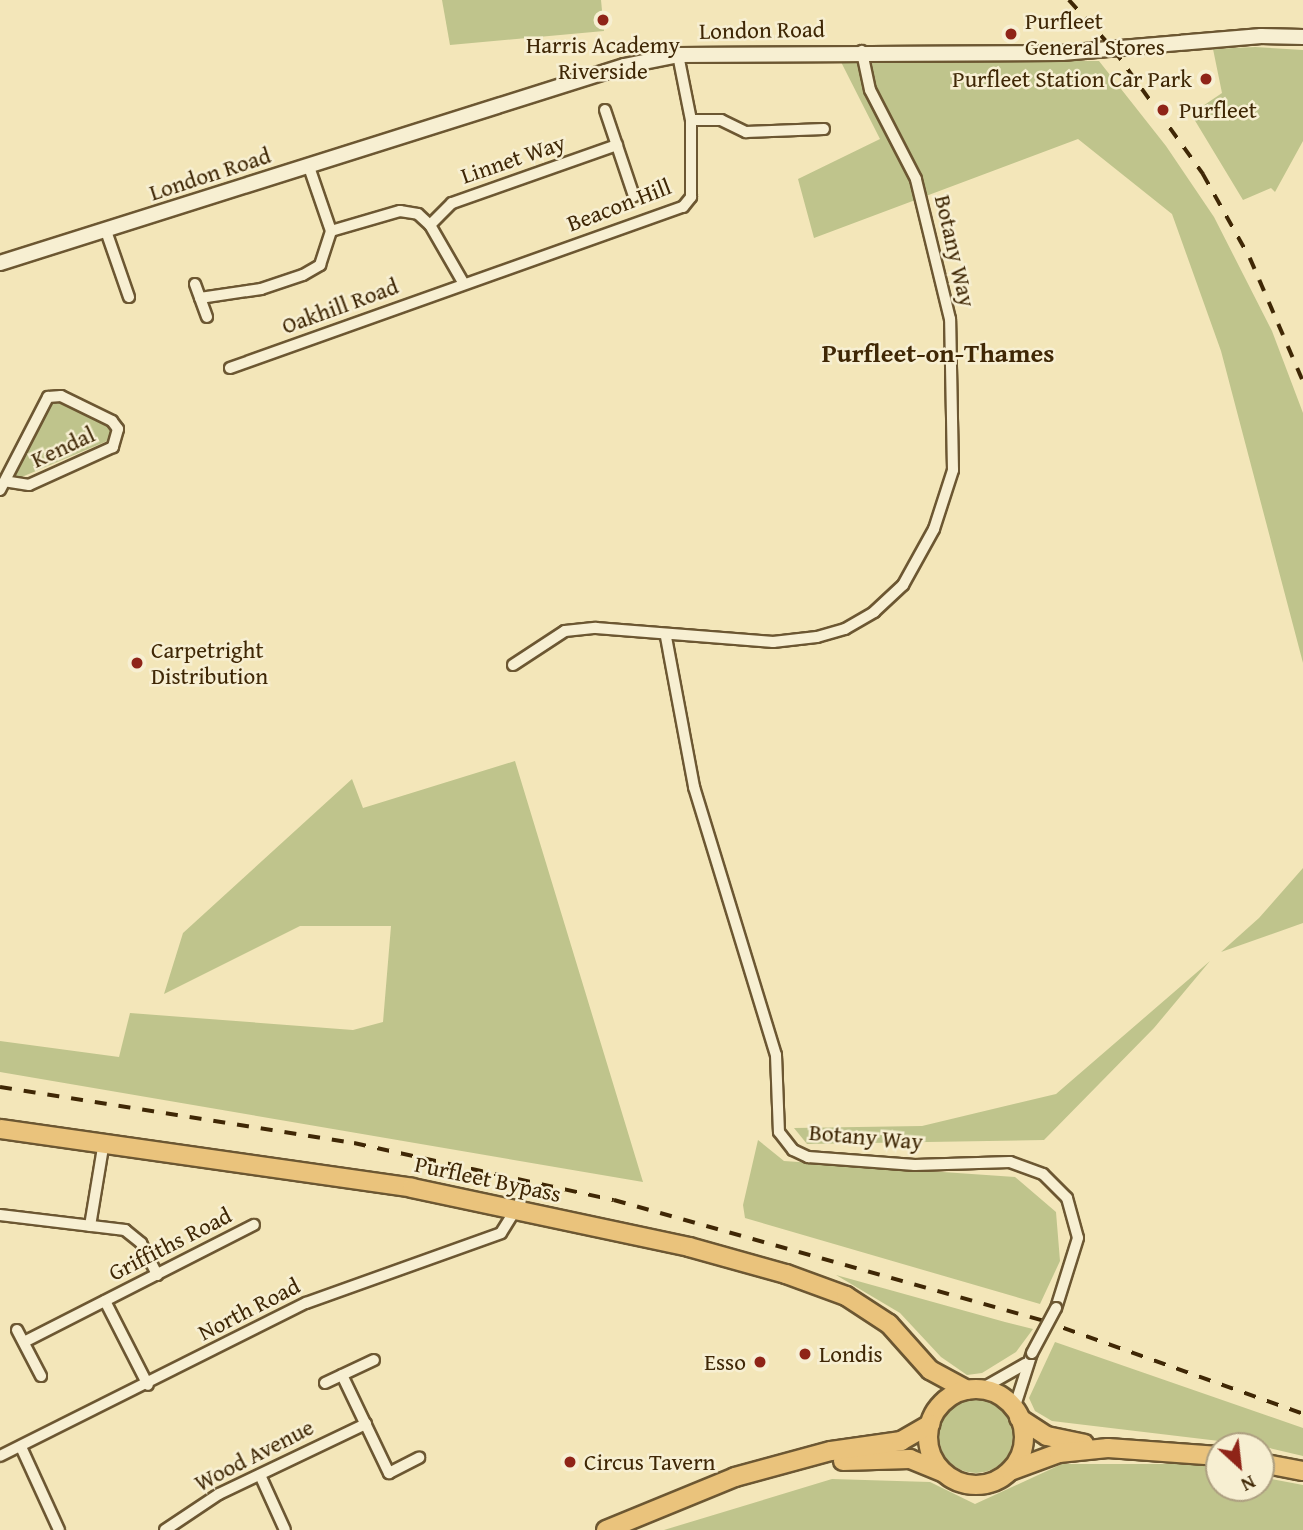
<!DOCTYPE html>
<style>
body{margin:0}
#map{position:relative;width:1303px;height:1530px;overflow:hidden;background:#f3e6b9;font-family:"Gentium Book Plus",serif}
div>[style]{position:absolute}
.green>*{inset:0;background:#bfc48c}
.round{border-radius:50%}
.roads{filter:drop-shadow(2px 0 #6c5732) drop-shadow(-2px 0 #6c5732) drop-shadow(0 2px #6c5732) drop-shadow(0 -2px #6c5732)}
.minor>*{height:10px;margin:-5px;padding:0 5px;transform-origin:5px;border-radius:5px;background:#f7efd2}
.tertiary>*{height:14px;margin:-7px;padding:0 7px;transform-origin:7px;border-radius:7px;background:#f7efd2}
.primary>*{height:18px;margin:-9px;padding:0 9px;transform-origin:9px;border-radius:9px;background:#eac37c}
.primary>.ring{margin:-9px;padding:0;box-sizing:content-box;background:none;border:18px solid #eac37c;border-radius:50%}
.rail>*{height:3.5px;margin-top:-1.75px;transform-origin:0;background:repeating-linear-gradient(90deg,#3f2705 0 12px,transparent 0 24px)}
.bridges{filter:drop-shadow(2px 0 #6c5732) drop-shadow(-2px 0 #6c5732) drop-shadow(0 2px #6c5732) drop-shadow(0 -2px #6c5732)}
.minor-bridge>*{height:10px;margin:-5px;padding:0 5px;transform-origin:5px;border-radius:5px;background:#f7efd2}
.dots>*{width:19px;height:19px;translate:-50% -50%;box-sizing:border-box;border:4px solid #f7efd2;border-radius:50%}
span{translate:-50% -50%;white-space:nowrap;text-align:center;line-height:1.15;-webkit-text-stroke:5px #f7efd2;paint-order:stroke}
.poi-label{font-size:23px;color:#3f2705}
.left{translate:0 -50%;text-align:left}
.right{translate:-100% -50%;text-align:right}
.street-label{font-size:23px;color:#3f2705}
.quarter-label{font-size:26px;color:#3f2705;font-weight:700}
.north{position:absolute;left:1205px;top:1432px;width:70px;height:70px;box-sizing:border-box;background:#f7efd2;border:2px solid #ad9f80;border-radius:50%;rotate:153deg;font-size:19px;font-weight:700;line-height:28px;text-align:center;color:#3f2705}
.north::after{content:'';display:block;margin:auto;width:24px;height:32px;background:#8f2418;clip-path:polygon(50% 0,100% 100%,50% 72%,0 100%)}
</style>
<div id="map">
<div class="green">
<i style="clip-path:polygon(442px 0,601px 0,604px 31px,450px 45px)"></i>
<i style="clip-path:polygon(1255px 47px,1303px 50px,1303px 141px,1275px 192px,1271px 188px,1243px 200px,1191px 114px,1222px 93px,1213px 49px)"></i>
<i style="clip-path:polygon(840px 60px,1099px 61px,1166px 146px,1214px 217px,1272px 331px,1303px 413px,1303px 663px,1221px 351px,1172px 214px,1078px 139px,814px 238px,798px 179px,880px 139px)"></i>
<i style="clip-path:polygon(60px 401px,107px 425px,113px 430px,112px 439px,17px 479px,15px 469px,48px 405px)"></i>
<i style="clip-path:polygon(515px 761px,643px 1182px,0 1072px,0 1041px,119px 1057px,130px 1013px,353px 1030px,383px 1022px,391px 926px,300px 926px,164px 994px,183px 933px,352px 779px,363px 808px)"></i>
<i style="clip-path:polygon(1303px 868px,1303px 923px,1221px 952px,1259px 918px)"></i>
<i style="clip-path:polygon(1210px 961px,1154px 1028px,1044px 1140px,807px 1144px,794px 1128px,922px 1126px,1056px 1094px)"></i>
<i style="clip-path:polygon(758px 1140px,784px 1161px,1015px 1177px,1056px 1212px,1060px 1261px,1040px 1304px,745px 1218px,743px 1205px)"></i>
<i style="clip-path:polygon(836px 1275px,1005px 1322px,1033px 1329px,1016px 1352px,982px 1373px,967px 1375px,941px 1357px,900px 1313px)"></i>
<i style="clip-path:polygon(1055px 1342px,1303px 1428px,1303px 1456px,1261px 1446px,1052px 1421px,1035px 1411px,1029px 1398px)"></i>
<i class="round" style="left:939px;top:1399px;width:74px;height:74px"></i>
<i style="clip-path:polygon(1062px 1464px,1193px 1464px,1219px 1469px,1219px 1488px,1261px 1488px,1261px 1477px,1303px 1485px,1303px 1530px,664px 1530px,832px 1479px,930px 1482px,975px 1504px)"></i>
</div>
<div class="roads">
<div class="minor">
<i style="left:605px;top:110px;width:91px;rotate:71.4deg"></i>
<i style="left:691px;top:120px;width:30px"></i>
<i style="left:721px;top:120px;width:28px;rotate:26deg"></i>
<i style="left:746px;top:132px;width:78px;rotate:-2.2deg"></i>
<i style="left:309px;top:167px;width:68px;rotate:71deg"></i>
<i style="left:331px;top:231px;width:72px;rotate:-16.2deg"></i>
<i style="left:400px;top:211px;width:18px;rotate:9deg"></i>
<i style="left:418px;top:214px;width:16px;rotate:43deg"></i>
<i style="left:430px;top:225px;width:68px;rotate:60deg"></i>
<i style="left:430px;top:225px;width:31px;rotate:-45deg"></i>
<i style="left:452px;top:203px;width:175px;rotate:-19.4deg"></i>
<i style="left:106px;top:231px;width:70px;rotate:70.8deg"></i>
<i style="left:195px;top:284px;width:35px;rotate:70deg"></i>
<i style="left:200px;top:298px;width:62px;rotate:-8.4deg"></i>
<i style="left:261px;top:289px;width:44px;rotate:-18.4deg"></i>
<i style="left:303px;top:275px;width:20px;rotate:-30deg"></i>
<i style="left:320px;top:265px;width:36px;rotate:-72deg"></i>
<i style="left:230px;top:368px;width:481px;rotate:-19.6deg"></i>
<i style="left:683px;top:207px;width:13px;rotate:-51deg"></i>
<i style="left:691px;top:197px;width:77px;rotate:-90deg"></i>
<i style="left:691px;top:120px;width:66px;rotate:-101.3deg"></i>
<i style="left:0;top:490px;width:105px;rotate:-62.7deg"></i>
<i style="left:48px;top:397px;width:13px;rotate:-4deg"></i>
<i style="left:61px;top:396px;width:57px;rotate:26.1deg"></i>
<i style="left:112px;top:421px;width:10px;rotate:53deg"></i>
<i style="left:118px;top:429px;width:19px;rotate:106deg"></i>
<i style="left:113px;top:447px;width:92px;rotate:155.7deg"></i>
<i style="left:29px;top:485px;width:24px;rotate:-171deg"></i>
<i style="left:666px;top:637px;width:153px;rotate:79.4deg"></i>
<i style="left:694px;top:787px;width:280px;rotate:73deg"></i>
<i style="left:776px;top:1055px;width:77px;rotate:87.8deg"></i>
<i style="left:779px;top:1132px;width:23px;rotate:52deg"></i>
<i style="left:793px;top:1150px;width:17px;rotate:25deg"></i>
<i style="left:808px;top:1157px;width:107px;rotate:4.3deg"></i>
<i style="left:915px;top:1165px;width:95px;rotate:-1.8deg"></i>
<i style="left:1010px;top:1162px;width:35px;rotate:20deg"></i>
<i style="left:1043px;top:1174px;width:34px;rotate:45deg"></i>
<i style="left:1067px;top:1198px;width:41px;rotate:74.6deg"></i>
<i style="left:1078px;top:1238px;width:73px;rotate:107.4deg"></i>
<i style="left:513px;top:665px;width:62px;rotate:-33.2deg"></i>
<i style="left:565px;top:631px;width:31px;rotate:-6deg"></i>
<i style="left:596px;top:628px;width:178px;rotate:4.5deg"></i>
<i style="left:773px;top:642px;width:44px;rotate:-6.5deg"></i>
<i style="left:817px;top:637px;width:29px;rotate:-16deg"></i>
<i style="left:845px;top:629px;width:34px;rotate:-30deg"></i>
<i style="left:874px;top:612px;width:40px;rotate:-43deg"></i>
<i style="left:903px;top:585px;width:64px;rotate:-61deg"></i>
<i style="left:934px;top:529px;width:62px;rotate:-72.1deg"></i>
<i style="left:953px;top:470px;width:151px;rotate:-91.1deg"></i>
<i style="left:950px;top:319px;width:144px;rotate:-103.7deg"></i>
<i style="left:916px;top:179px;width:100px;rotate:-117.3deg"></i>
<i style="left:870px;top:90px;width:40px;rotate:-102deg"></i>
<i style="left:0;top:1215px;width:126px;rotate:6.8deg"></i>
<i style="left:125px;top:1230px;width:21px;rotate:39deg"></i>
<i style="left:141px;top:1243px;width:36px;rotate:63deg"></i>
<i style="left:90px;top:1226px;width:86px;rotate:-80.6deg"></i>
<i style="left:105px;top:1301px;width:94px;rotate:62.9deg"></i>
<i style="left:17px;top:1330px;width:52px;rotate:62.4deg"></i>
<i style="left:24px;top:1342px;width:258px;rotate:-27deg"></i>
<i style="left:342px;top:1375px;width:109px;rotate:64.4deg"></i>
<i style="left:389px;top:1473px;width:34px;rotate:-27deg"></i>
<i style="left:325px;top:1383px;width:54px;rotate:-25.1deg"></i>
<i style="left:981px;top:1389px;width:51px;rotate:-29.6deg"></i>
<i style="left:1014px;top:1409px;width:59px;rotate:-72.2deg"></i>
<i style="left:21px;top:1447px;width:91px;rotate:65.4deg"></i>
<i style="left:0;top:1456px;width:342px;rotate:-26.6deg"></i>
<i style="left:306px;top:1303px;width:207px;rotate:-19.7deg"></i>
<i style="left:501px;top:1233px;width:26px;rotate:-58deg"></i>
<i style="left:260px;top:1475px;width:60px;rotate:65.6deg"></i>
<i style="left:165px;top:1530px;width:65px;rotate:-33.7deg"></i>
<i style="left:219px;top:1494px;width:163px;rotate:-25.5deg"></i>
</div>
<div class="tertiary">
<i style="left:0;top:263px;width:654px;rotate:-17.52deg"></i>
<i style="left:624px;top:66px;width:55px;rotate:-11.5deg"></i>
<i style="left:678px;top:55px;width:384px;rotate:-0.3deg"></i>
<i style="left:1062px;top:53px;width:200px;rotate:-4.9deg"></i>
<i style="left:1261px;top:36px;width:42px;rotate:1.4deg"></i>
</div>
<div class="primary">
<i style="left:0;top:1129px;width:416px;rotate:8.1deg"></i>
<i style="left:412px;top:1188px;width:283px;rotate:12deg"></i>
<i style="left:689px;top:1247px;width:101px;rotate:15.6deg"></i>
<i style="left:786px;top:1274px;width:64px;rotate:20.1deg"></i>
<i style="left:846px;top:1296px;width:51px;rotate:33.1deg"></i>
<i style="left:889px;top:1324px;width:62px;rotate:48.3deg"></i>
<i style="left:930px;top:1370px;width:42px;rotate:28.4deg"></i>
<i class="ring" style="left:928px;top:1389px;width:78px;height:78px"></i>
<i style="left:1019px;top:1418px;width:33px;rotate:33deg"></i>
<i style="left:1047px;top:1436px;width:38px;rotate:12deg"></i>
<i style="left:843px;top:1461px;width:67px;rotate:-1.7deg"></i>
<i style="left:910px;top:1459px;width:35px;rotate:22deg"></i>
<i style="left:1261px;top:1463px;width:43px;rotate:10.8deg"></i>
<i style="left:1010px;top:1471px;width:52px;rotate:-20.2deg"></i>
<i style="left:1059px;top:1453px;width:49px;rotate:-5.8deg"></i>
<i style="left:1108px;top:1448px;width:111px;rotate:4.1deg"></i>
<i style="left:606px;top:1530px;width:139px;rotate:-22.3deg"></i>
<i style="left:735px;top:1477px;width:99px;rotate:-15.2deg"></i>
<i style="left:831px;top:1451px;width:71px;rotate:-8.1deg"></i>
<i style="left:901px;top:1441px;width:34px;rotate:-30deg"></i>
</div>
</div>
<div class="rail">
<i style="left:1069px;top:0;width:67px;rotate:48deg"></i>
<i style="left:1114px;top:50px;width:153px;rotate:54.3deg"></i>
<i style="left:1203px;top:174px;width:96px;rotate:60.8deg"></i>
<i style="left:1250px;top:258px;width:134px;rotate:66.7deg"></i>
<i style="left:0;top:1087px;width:358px;rotate:9deg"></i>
<i style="left:354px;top:1143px;width:266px;rotate:12.4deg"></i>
<i style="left:614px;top:1200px;width:444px;rotate:15.7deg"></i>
<i style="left:1041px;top:1320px;width:278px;rotate:19.7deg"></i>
</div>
<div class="bridges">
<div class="minor-bridge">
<i style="left:1032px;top:1353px;width:51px;rotate:-61.9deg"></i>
</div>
</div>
<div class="dots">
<i style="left:603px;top:20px;background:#8f2418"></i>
<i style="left:1011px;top:34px;background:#8f2418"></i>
<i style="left:1206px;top:79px;background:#8f2418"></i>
<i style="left:1163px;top:110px;background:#8f2418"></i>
<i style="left:137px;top:663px;background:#8f2418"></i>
<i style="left:805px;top:1354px;background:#8f2418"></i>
<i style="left:760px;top:1362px;background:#8f2418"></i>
<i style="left:570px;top:1462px;background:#8f2418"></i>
</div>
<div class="poi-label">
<span class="left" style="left:1025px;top:34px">Purfleet<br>General Stores</span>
<span style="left:603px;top:58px">Harris Academy<br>Riverside</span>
<span class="right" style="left:1192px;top:79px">Purfleet Station Car Park</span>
<span class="left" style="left:1179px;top:110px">Purfleet</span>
<span class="left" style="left:151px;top:663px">Carpetright<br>Distribution</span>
<span class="left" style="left:819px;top:1354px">Londis</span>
<span class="right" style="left:746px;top:1362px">Esso</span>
<span class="left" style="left:584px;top:1462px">Circus Tavern</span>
</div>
<div class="street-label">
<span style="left:762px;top:30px;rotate:-1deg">London Road</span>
<span style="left:513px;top:159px;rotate:-19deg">Linnet Way</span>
<span style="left:210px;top:174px;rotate:-18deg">London Road</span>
<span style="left:619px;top:205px;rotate:-21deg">Beacon Hill</span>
<span style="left:955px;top:251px;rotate:77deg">Botany Way</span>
<span style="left:340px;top:306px;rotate:-20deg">Oakhill Road</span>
<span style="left:63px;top:447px;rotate:-25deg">Kendal</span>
<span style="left:866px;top:1137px;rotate:5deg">Botany Way</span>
<span style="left:488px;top:1179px;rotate:12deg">Purfleet Bypass</span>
<span style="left:170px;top:1244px;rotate:-27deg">Griffiths Road</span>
<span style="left:249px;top:1309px;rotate:-27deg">North Road</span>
<span style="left:254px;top:1455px;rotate:-27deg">Wood Avenue</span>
</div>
<div class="quarter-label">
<span style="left:938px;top:353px">Purfleet-on-Thames</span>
</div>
<div class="north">N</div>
</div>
